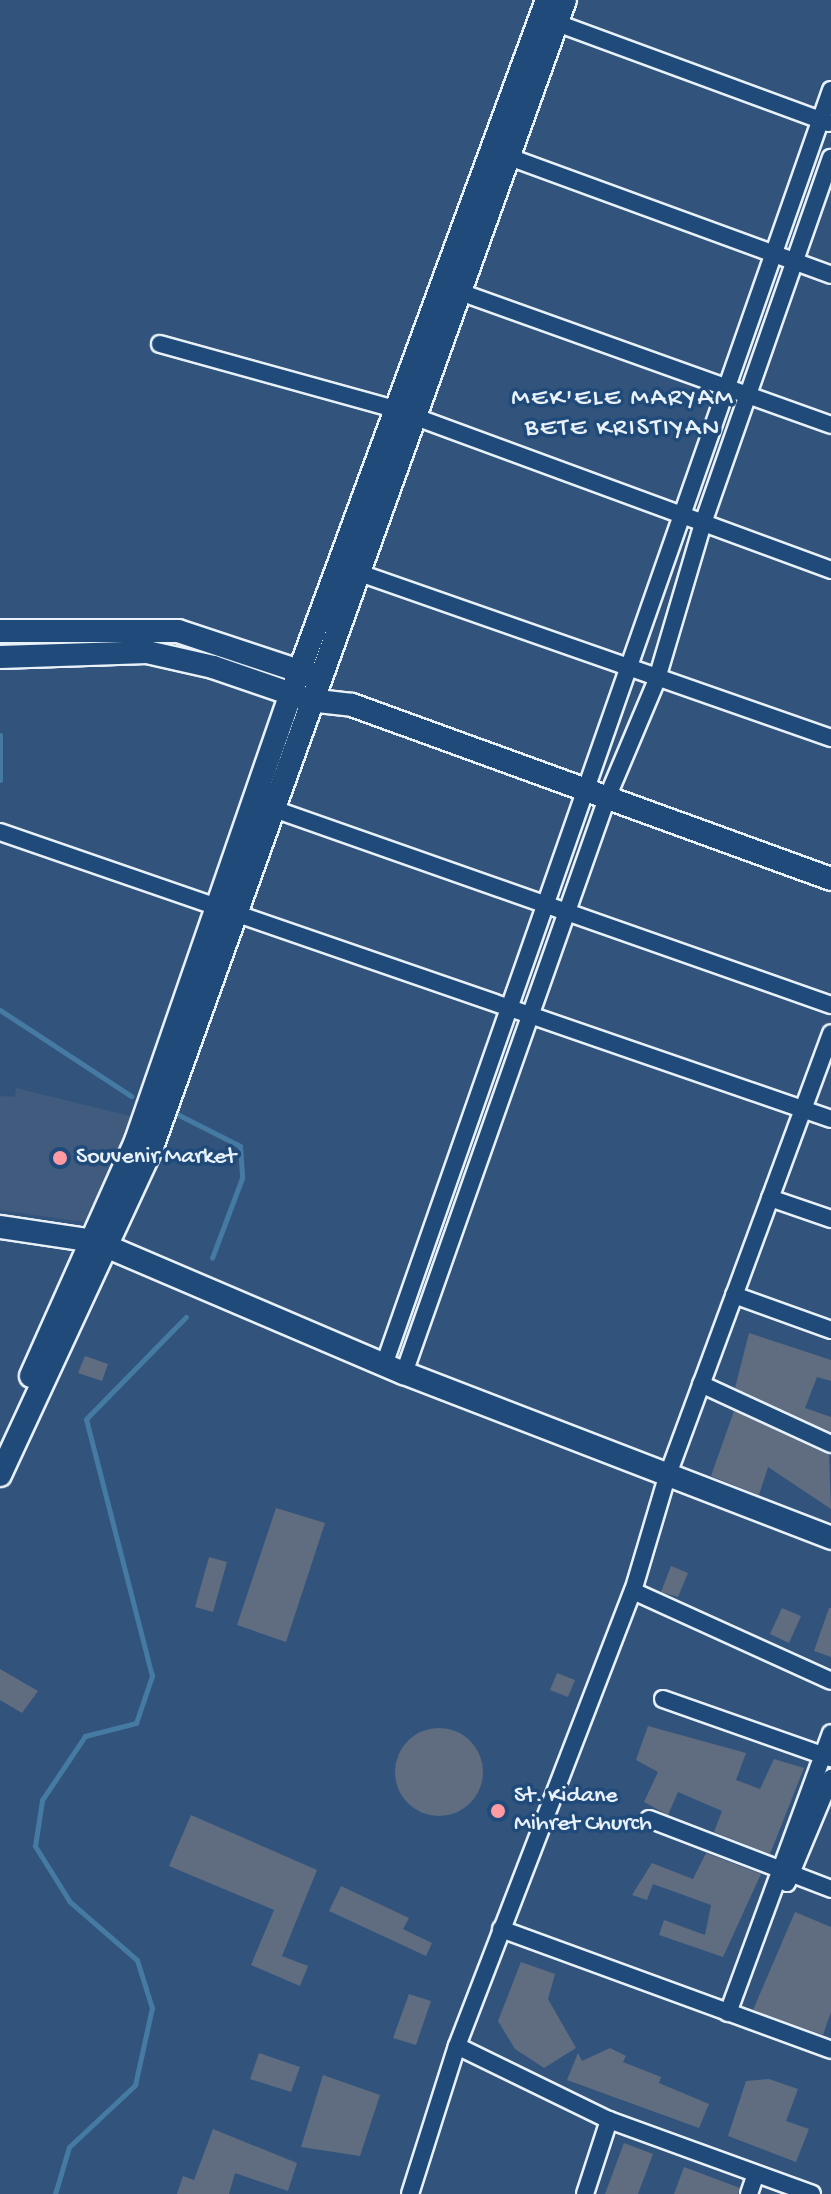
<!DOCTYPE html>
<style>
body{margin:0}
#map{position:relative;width:831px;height:2194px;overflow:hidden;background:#32547c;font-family:"Gochi Hand",sans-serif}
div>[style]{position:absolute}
.built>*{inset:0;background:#405b7d}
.stream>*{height:5px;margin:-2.5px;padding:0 2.5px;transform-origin:2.5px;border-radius:2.5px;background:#457aa3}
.building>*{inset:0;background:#606c80}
.round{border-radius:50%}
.roads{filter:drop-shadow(2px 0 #e8f1f8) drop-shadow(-2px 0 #e8f1f8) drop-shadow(0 2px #e8f1f8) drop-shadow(0 -2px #e8f1f8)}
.street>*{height:16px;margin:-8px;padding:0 8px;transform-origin:8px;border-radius:8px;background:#1f4a7a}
.secondary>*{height:22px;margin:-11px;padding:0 11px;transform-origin:11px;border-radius:11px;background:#1f4a7a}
.dots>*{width:22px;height:22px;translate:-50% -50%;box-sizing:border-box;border:4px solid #1f4a7a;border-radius:50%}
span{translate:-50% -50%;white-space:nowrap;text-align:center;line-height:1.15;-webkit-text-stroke:7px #1f4a7a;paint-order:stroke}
.poi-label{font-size:24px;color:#e8f1f8}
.left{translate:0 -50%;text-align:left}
.neighbourhood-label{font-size:26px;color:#e8f1f8;letter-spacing:2px}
</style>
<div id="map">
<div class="built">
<i style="clip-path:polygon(16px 1088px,134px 1117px,107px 1199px,90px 1223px,0 1210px,0 1096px,15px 1097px)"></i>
</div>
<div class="stream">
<i style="left:0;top:735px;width:45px;rotate:90deg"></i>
<i style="left:0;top:1010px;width:157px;rotate:33.3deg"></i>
<i style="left:175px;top:1113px;width:73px;rotate:26.9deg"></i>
<i style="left:240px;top:1146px;width:32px;rotate:86deg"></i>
<i style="left:242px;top:1178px;width:85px;rotate:110.6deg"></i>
<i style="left:55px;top:2194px;width:49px;rotate:-73.4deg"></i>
<i style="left:69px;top:2147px;width:91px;rotate:-43.2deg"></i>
<i style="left:135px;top:2085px;width:79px;rotate:-77.6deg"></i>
<i style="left:152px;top:2008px;width:50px;rotate:-107.4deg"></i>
<i style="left:137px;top:1960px;width:89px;rotate:-139.1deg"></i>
<i style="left:70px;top:1902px;width:66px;rotate:-122deg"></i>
<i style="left:35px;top:1846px;width:47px;rotate:-81.3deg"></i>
<i style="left:42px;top:1800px;width:77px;rotate:-56.1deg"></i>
<i style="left:85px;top:1736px;width:53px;rotate:-14.3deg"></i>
<i style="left:136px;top:1723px;width:50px;rotate:-71.2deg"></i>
<i style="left:152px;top:1676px;width:265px;rotate:-104.4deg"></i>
<i style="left:86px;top:1419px;width:143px;rotate:-45.6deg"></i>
</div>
<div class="building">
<i style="clip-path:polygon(749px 1333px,831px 1360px,831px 1381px,817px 1377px,805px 1408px,831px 1417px,831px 1432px,735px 1388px)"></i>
<i style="clip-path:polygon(85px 1356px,108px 1364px,102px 1381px,78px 1373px)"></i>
<i style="clip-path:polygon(734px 1411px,829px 1455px,831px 1509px,768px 1467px,759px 1495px,711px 1476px)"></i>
<i style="clip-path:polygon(276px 1508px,325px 1523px,286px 1642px,237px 1625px)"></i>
<i style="clip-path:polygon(209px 1557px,227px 1562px,213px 1612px,195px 1607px)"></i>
<i style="clip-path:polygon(671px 1566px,688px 1573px,678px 1597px,661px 1592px)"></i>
<i style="clip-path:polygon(782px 1608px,801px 1616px,789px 1643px,770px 1634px)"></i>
<i style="clip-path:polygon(829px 1608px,831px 1608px,831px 1657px,814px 1651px)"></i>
<i style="clip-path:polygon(0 1669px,38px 1691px,22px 1713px,0 1700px)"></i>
<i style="clip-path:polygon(557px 1673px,575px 1680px,568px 1697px,550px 1690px)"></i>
<i style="clip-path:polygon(648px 1726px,746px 1753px,736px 1780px,760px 1789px,774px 1759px,804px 1768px,770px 1854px,714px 1832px,722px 1811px,678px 1792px,668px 1815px,644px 1802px,658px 1772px,636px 1760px)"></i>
<i class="round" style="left:395px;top:1728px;width:88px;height:88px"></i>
<i style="clip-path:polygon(191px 1815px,317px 1870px,282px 1956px,308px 1966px,300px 1986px,251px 1965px,274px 1910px,169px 1866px)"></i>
<i style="clip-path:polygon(706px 1853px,761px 1874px,723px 1957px,659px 1935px,664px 1920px,705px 1935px,711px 1905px,653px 1884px,647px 1900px,632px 1895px,652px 1863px,693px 1879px)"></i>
<i style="clip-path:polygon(341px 1886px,409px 1918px,403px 1929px,432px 1943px,426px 1956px,329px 1911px)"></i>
<i style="clip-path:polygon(795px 1912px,831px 1927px,831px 2012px,823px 2035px,753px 2010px)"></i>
<i style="clip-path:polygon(521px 1962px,555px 1974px,548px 1999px,576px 2048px,544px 2068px,515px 2049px,498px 2021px)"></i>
<i style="clip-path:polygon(409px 1994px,431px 2001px,416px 2045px,393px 2038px)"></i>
<i style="clip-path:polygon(610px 2048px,626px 2056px,623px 2062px,661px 2077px,659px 2083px,709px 2104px,699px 2128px,567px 2080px,578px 2053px,582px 2061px)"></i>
<i style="clip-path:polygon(259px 2053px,300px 2067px,291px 2092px,250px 2079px)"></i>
<i style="clip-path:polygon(323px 2075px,380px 2095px,360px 2156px,301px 2147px)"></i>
<i style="clip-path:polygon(769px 2079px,798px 2089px,786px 2121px,809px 2129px,796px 2162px,728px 2136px,746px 2081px)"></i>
<i style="clip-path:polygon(213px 2129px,297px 2163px,288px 2191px,235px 2173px,229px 2194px,177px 2194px,183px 2176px,194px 2180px)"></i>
<i style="clip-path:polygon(624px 2143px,653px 2154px,638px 2194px,605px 2194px)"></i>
<i style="clip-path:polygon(684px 2167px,740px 2188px,738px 2194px,674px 2194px)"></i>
</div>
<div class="roads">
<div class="street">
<i style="left:546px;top:19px;width:301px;rotate:20.2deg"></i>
<i style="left:501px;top:154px;width:351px;rotate:20.1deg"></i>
<i style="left:457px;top:291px;width:397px;rotate:19.7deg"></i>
<i style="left:160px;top:344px;width:243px;rotate:15.5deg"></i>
<i style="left:394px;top:409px;width:466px;rotate:20.2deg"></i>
<i style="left:351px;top:570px;width:509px;rotate:19.29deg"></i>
<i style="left:271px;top:808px;width:594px;rotate:19.38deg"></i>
<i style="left:0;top:832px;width:879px;rotate:19.05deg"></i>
<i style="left:770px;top:1198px;width:65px;rotate:19deg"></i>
<i style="left:734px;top:1295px;width:103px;rotate:19.8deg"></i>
<i style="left:384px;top:1365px;width:1351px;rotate:-70.68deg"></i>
<i style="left:404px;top:1373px;width:610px;rotate:-70.55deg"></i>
<i style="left:607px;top:798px;width:126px;rotate:-67.1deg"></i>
<i style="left:656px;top:682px;width:166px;rotate:-73.5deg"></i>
<i style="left:703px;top:523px;width:387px;rotate:-70.7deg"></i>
<i style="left:701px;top:1384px;width:143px;rotate:24.8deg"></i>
<i style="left:633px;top:1591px;width:217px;rotate:24.4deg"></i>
<i style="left:663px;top:1699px;width:178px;rotate:19.4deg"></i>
<i style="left:649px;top:1819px;width:195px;rotate:21deg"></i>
<i style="left:787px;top:1883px;width:114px;rotate:-67.3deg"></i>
<i style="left:501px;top:1929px;width:351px;rotate:20.1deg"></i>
<i style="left:728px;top:2013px;width:298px;rotate:-69.8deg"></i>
<i style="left:457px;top:2046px;width:169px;rotate:26deg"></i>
<i style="left:609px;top:2120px;width:216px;rotate:20deg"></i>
<i style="left:410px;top:2194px;width:155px;rotate:-72.4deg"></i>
<i style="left:457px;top:2046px;width:488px;rotate:-68.9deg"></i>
<i style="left:633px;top:1591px;width:119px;rotate:-73.4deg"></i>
<i style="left:667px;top:1477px;width:473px;rotate:-69.7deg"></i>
<i style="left:585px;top:2194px;width:78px;rotate:-72deg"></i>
<i style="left:749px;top:2194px;width:21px;rotate:-71deg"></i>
</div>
<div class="secondary">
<i style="left:0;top:631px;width:178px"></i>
<i style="left:178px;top:631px;width:140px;rotate:18.3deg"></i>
<i style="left:0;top:657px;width:147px;rotate:-1.9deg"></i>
<i style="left:147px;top:652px;width:68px;rotate:12.8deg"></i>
<i style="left:213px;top:667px;width:102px;rotate:19deg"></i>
<i style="left:309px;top:700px;width:43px;rotate:6.6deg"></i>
<i style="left:352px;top:705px;width:510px;rotate:19.96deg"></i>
<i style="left:0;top:1227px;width:95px;rotate:8.5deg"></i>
<i style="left:94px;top:1241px;width:337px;rotate:23.1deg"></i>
<i style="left:404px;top:1373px;width:458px;rotate:21.1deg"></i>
<i style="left:31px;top:1376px;width:257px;rotate:-65.9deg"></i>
<i style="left:136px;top:1141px;width:473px;rotate:-70.9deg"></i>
<i style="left:291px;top:694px;width:740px;rotate:-69.75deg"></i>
<i style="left:0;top:1475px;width:362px;rotate:-65.1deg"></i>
<i style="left:152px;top:1147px;width:1219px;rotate:-70.2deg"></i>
</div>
</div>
<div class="dots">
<i style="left:60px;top:1158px;background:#ff9aa2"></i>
<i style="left:498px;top:1811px;background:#ff9aa2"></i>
</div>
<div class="poi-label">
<span class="left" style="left:76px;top:1158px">Souvenir Market</span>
<span class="left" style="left:514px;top:1811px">St. Kidane<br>Mihret Church</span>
</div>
<div class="neighbourhood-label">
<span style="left:623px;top:415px">MEK'ELE MARYAM<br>BETE KRISTIYAN</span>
</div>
</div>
